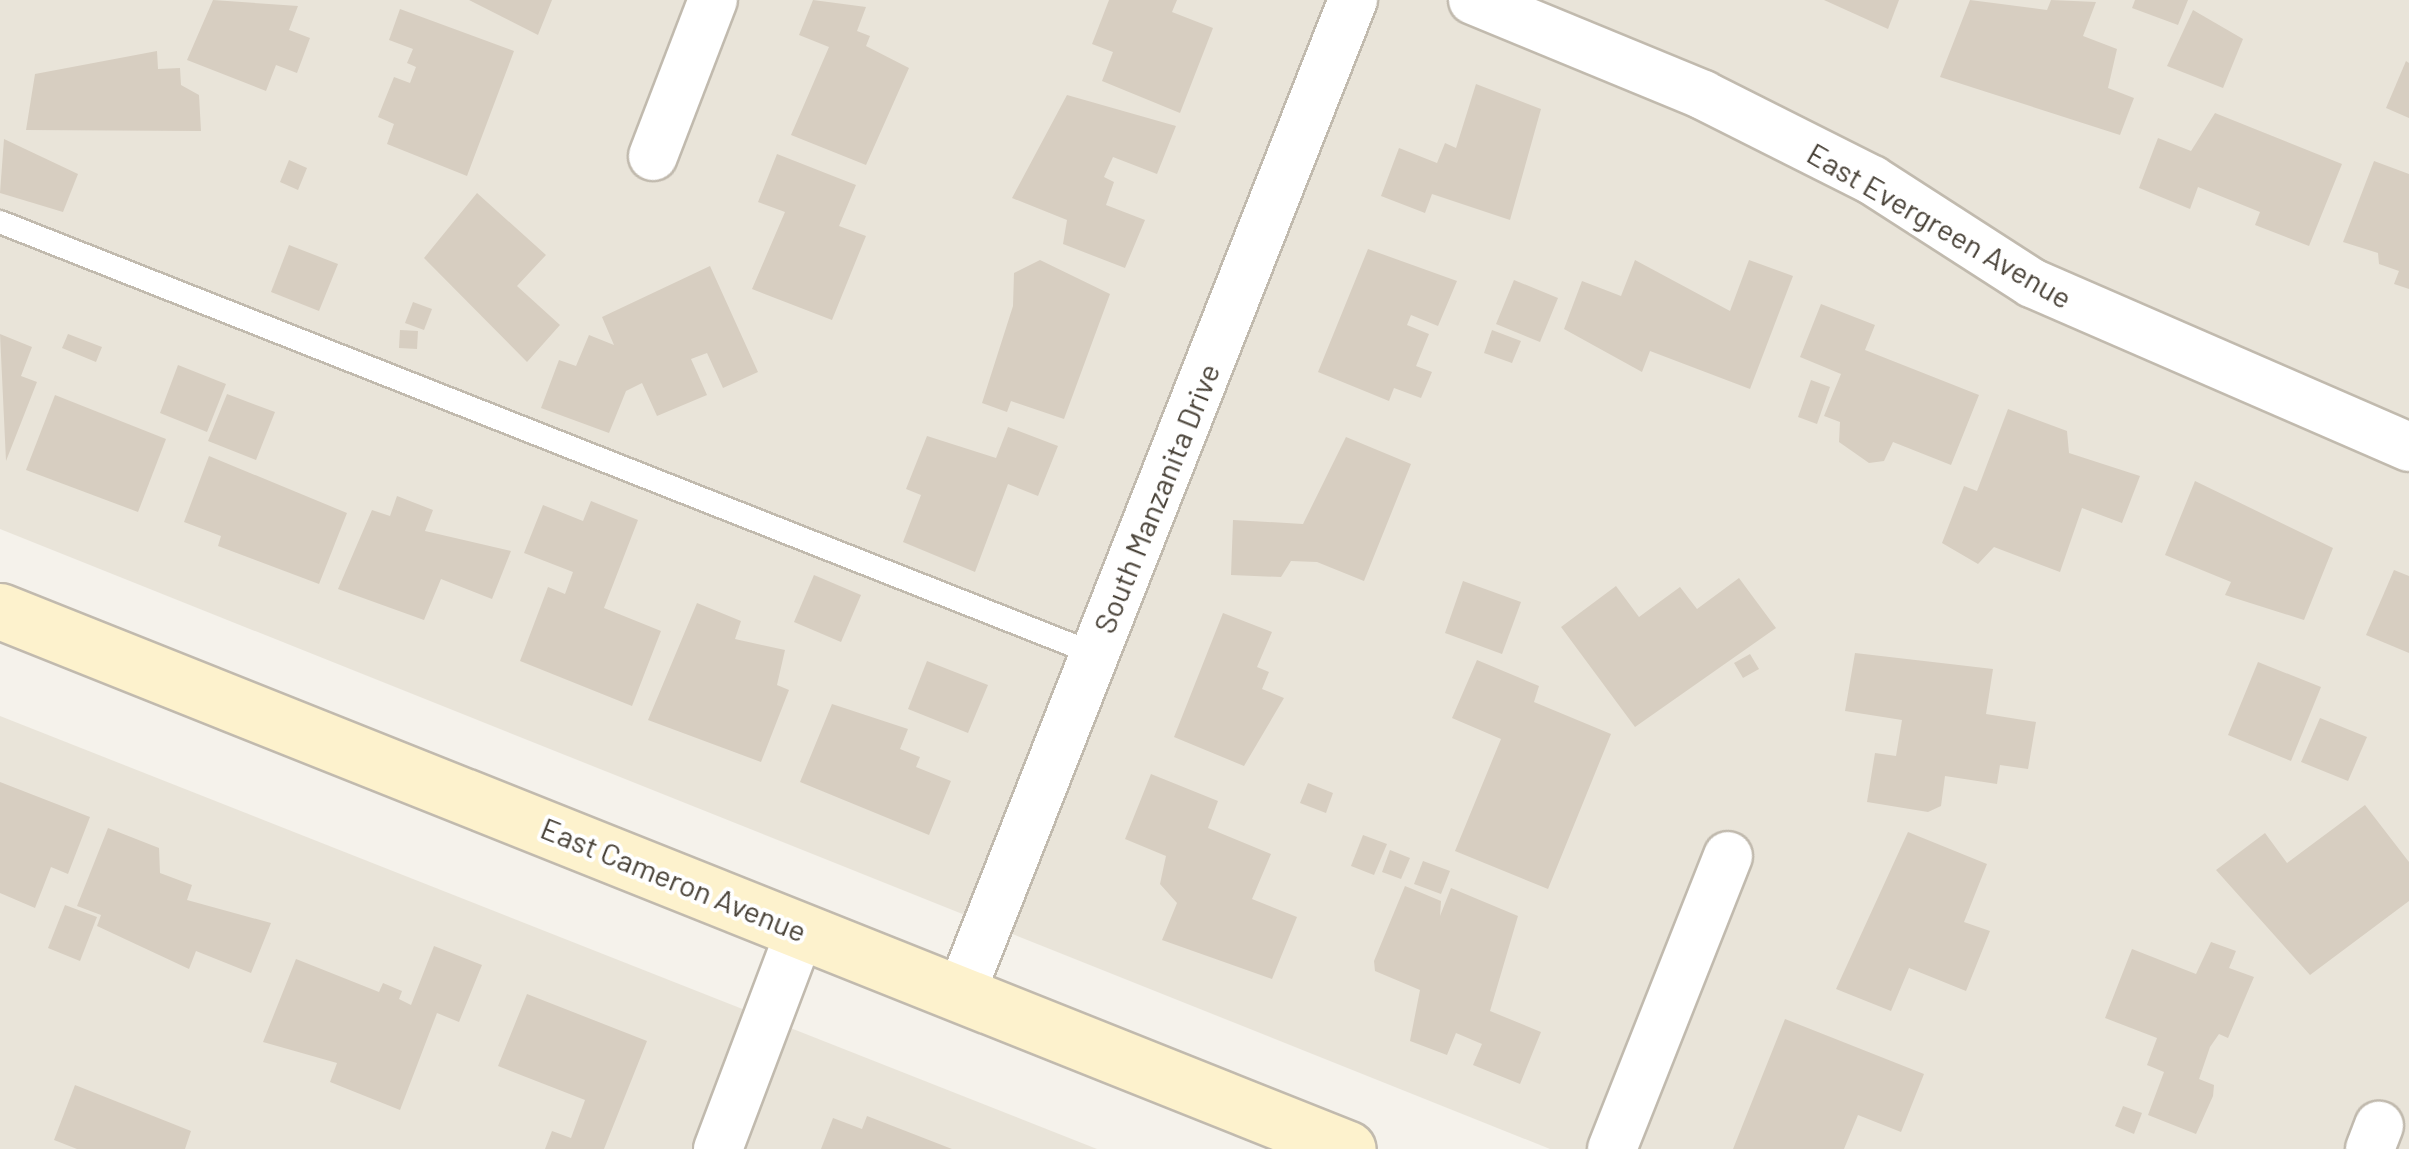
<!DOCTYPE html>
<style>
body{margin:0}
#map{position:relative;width:2409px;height:1149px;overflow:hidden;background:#f5f2eb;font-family:Barlow,sans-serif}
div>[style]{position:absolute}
.residential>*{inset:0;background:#e9e4d9}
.building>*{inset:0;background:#d7cec1}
.roads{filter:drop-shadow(2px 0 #c1baae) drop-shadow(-2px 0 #c1baae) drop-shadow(0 2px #c1baae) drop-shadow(0 -2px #c1baae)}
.lane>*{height:22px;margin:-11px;padding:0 11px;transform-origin:11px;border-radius:11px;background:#fff}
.street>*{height:48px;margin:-24px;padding:0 24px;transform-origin:24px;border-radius:24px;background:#fff}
.secondary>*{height:55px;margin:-27.5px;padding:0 27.5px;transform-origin:27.5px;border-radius:27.5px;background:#fdf2cd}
span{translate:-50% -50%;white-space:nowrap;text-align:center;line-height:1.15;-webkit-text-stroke:8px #fff;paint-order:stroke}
.street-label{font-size:30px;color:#4a4339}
</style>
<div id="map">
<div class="residential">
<i style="clip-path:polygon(0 0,2409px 0,2409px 1149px,1550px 1149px,0 529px)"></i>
<i style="clip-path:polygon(0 716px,1097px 1149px,0 1149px)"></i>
</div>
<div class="building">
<i style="clip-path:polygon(213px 0,298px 6px,289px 30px,310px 38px,297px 73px,276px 65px,266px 91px,187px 60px)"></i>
<i style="clip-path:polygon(469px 0,552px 0,538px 35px)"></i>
<i style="clip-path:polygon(813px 0,866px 7px,857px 31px,870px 36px,866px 46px,909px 68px,866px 165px,791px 135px,829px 47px,799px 35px)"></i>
<i style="clip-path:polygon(1109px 0,1177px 0,1172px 12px,1213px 28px,1180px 113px,1102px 81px,1113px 52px,1092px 44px)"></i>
<i style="clip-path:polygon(1824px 0,1899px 0,1888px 29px)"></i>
<i style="clip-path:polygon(1970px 0,2047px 10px,2051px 0,2096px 2px,2083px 36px,2117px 49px,2108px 88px,2134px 98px,2120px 135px,1940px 77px)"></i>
<i style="clip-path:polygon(2135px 0,2188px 0,2178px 25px,2132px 8px)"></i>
<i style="clip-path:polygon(400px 9px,514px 51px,467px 176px,387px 144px,394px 124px,378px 117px,394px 77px,410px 83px,416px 67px,407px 63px,413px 49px,389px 40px)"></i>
<i style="clip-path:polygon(2193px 10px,2243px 39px,2223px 88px,2167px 66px)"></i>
<i style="clip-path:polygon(157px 51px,158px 69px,180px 68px,181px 85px,199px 95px,201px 131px,26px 130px,35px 74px)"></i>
<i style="clip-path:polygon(2406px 61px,2409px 63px,2409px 118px,2386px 108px)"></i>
<i style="clip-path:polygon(1476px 84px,1541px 109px,1510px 220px,1432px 194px,1425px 213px,1381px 196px,1399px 148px,1437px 163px,1445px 143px,1456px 148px)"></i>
<i style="clip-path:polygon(1067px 95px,1176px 126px,1157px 174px,1113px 157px,1104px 177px,1114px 182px,1106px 205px,1145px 220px,1125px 268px,1063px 244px,1067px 220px,1012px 198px)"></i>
<i style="clip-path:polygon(2215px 113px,2342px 164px,2309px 246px,2255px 225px,2260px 212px,2198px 187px,2190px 209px,2139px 188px,2158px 138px,2191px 151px)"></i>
<i style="clip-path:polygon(4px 139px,78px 174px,63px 212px,0 193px)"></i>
<i style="clip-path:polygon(777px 154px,856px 185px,839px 226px,866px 236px,832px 320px,752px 289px,785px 212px,758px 202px)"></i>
<i style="clip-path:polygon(289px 160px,307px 168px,298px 190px,280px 182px)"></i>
<i style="clip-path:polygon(2374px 161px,2409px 174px,2409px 289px,2394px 284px,2399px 271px,2379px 264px,2378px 253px,2343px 242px)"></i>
<i style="clip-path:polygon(477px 193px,546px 255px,517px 286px,560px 325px,527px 362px,424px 258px)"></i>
<i style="clip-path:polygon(289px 245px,338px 264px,319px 311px,271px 292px)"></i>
<i style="clip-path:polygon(1368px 249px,1457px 281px,1438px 326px,1411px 315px,1407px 325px,1429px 334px,1416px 366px,1432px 372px,1421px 398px,1394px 388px,1389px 401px,1318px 372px)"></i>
<i style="clip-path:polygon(1040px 260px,1110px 294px,1064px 419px,1011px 401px,1007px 412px,982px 403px,1013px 306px,1014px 273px)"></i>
<i style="clip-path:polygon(1635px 260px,1730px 311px,1749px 260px,1793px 276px,1750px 389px,1650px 351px,1642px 372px,1564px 329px,1582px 281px,1621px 296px)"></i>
<i style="clip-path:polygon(710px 266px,758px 372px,723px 388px,707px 353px,691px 359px,707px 395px,657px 416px,642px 383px,626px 391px,609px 433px,541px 408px,559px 360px,576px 366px,589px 335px,614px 345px,602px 317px)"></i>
<i style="clip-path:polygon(1514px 280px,1558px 298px,1540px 342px,1496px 324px)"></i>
<i style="clip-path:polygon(413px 302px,432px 309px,424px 330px,405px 323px)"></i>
<i style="clip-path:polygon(1821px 304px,1875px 325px,1865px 350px,1979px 395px,1951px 465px,1893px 442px,1884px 461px,1869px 463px,1839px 442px,1840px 422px,1824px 416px,1841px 374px,1800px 357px)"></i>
<i style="clip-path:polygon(400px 330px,418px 331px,417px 349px,399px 348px)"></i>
<i style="clip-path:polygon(1492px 330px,1521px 341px,1512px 363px,1484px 353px)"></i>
<i style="clip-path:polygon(0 334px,32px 347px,21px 376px,37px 382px,6px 461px)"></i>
<i style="clip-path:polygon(68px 334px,102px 347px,96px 362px,62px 348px)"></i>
<i style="clip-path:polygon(178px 365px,226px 384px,207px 432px,160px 413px)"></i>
<i style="clip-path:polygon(1811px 380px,1830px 387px,1817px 424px,1798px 417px)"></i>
<i style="clip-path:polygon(227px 394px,275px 412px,256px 460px,208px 441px)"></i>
<i style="clip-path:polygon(55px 395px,166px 439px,138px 512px,26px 470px)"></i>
<i style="clip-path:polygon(2008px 409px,2067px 431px,2069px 453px,2140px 476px,2122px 523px,2082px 508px,2060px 572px,1994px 547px,1978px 564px,1942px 543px,1964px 486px,1977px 491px)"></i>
<i style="clip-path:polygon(1008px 427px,1058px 446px,1038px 496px,1008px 484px,975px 572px,903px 542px,921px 495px,906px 489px,927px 436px,996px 458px)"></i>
<i style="clip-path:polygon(1346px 437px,1411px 464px,1364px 581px,1317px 562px,1291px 561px,1281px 577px,1231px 575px,1233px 520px,1303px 524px)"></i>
<i style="clip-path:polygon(209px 456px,347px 513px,319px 584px,218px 546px,221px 536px,184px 522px)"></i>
<i style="clip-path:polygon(2195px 481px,2333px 548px,2304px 620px,2225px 595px,2231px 582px,2165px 555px)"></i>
<i style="clip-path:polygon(397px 496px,433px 510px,425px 531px,511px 551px,492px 599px,441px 579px,424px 620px,338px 589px,372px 510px,390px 516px)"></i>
<i style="clip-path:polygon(591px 501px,638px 520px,604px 608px,661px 631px,632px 706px,520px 661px,548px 587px,565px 594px,573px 572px,524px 553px,543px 505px,583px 521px)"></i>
<i style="clip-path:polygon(2394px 570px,2409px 576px,2409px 653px,2366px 635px)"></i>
<i style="clip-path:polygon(814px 575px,861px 595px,841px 642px,794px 622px)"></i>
<i style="clip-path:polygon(1739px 578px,1776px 628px,1635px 727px,1561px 627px,1616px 586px,1639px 617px,1680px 587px,1697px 609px)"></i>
<i style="clip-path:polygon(1463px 581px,1521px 602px,1502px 654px,1445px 633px)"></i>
<i style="clip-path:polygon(697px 603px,741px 621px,735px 639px,785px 650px,777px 685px,789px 690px,761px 762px,648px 720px)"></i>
<i style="clip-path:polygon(1223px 613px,1272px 632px,1257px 667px,1269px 672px,1262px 689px,1284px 698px,1244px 766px,1174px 737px)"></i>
<i style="clip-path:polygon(1855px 653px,1993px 669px,1986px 714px,2036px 722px,2028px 769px,2000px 765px,1997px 784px,1945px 776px,1941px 806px,1928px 812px,1867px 802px,1875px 753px,1896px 756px,1902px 720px,1845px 711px)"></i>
<i style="clip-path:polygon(1750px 654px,1759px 669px,1743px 678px,1734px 663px)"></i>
<i style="clip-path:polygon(1477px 660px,1539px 686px,1534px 702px,1611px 734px,1548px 889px,1455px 851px,1501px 739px,1452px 718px)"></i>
<i style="clip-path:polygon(927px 661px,988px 685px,968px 733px,908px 709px)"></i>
<i style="clip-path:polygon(2258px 662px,2321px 687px,2291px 761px,2228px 735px)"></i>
<i style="clip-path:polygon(832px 704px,908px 729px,900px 749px,920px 757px,916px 767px,951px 781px,929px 835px,800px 782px)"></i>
<i style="clip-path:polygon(2320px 718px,2367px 737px,2348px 781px,2301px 762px)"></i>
<i style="clip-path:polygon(1151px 774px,1218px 801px,1208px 828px,1271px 854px,1252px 899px,1297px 917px,1272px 979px,1162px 940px,1177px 903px,1160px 884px,1166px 856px,1125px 839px)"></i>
<i style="clip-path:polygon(0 782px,90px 817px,68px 874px,51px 867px,35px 908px,0 893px)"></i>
<i style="clip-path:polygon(1308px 783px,1333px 793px,1326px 813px,1300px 803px)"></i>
<i style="clip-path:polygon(2365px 805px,2409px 862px,2409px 901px,2310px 975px,2216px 870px,2265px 833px,2287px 863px)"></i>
<i style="clip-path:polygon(108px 828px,159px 848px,160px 873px,192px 885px,187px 900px,271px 923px,251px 973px,196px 951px,189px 969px,97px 926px,101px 915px,77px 906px)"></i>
<i style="clip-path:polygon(1908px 832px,1987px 864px,1964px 922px,1990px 931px,1966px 991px,1909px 968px,1891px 1011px,1836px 989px)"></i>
<i style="clip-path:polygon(1363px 835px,1387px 844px,1374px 875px,1351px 866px)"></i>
<i style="clip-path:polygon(1390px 850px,1410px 858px,1401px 879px,1382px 872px)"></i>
<i style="clip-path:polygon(1423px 861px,1450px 871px,1441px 894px,1414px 884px)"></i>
<i style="clip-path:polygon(1405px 886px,1441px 901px,1440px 916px,1451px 888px,1518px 916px,1490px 1011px,1541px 1032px,1520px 1084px,1473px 1065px,1482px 1044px,1456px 1033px,1447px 1055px,1410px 1041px,1420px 990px,1375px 971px,1374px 961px)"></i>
<i style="clip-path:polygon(65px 905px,97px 917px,80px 961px,48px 948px)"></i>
<i style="clip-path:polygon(2211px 942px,2236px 951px,2229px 968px,2254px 977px,2228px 1038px,2219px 1034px,2210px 1047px,2199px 1079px,2214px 1085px,2213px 1096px,2196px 1134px,2148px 1115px,2164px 1072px,2147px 1065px,2157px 1038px,2105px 1018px,2132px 949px,2196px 974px)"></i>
<i style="clip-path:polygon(434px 946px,482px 965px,459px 1022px,437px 1013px,400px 1110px,330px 1082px,337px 1063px,263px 1042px,296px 959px,379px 992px,383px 983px,402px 991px,399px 999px,411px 1005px)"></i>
<i style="clip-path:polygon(527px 994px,647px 1041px,604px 1149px,545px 1149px,552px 1131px,571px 1138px,585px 1100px,498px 1066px)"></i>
<i style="clip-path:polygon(1785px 1019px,1924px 1074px,1901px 1132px,1858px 1115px,1844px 1149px,1733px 1149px)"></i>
<i style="clip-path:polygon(75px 1085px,191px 1131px,185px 1149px,77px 1149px,54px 1140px)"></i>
<i style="clip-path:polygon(2123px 1106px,2142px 1113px,2134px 1134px,2115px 1126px)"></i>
<i style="clip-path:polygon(867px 1116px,952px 1149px,821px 1149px,833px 1118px,862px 1129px)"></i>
</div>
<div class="roads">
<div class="lane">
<i style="left:0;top:222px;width:1177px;rotate:21.53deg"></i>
</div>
<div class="street">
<i style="left:1473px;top:0;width:249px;rotate:22.4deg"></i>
<i style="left:1703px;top:95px;width:189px;rotate:26.7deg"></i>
<i style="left:1872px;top:180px;width:190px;rotate:32.8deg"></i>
<i style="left:2032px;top:283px;width:411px;rotate:23.5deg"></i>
<i style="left:653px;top:156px;width:167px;rotate:-69deg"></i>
<i style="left:960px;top:995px;width:1070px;rotate:-68.45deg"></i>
<i style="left:718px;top:1149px;width:235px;rotate:-69.3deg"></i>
<i style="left:1612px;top:1149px;width:315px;rotate:-68.4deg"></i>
<i style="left:2370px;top:1149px;width:25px;rotate:-69deg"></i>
</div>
<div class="secondary">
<i style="left:0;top:611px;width:1451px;rotate:21.76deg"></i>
</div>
</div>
<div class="street-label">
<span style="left:1940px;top:225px;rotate:30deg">East Evergreen Avenue</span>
<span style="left:1156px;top:498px;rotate:-68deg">South Manzanita Drive</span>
<span style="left:674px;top:879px;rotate:22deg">East Cameron Avenue</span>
</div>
</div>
